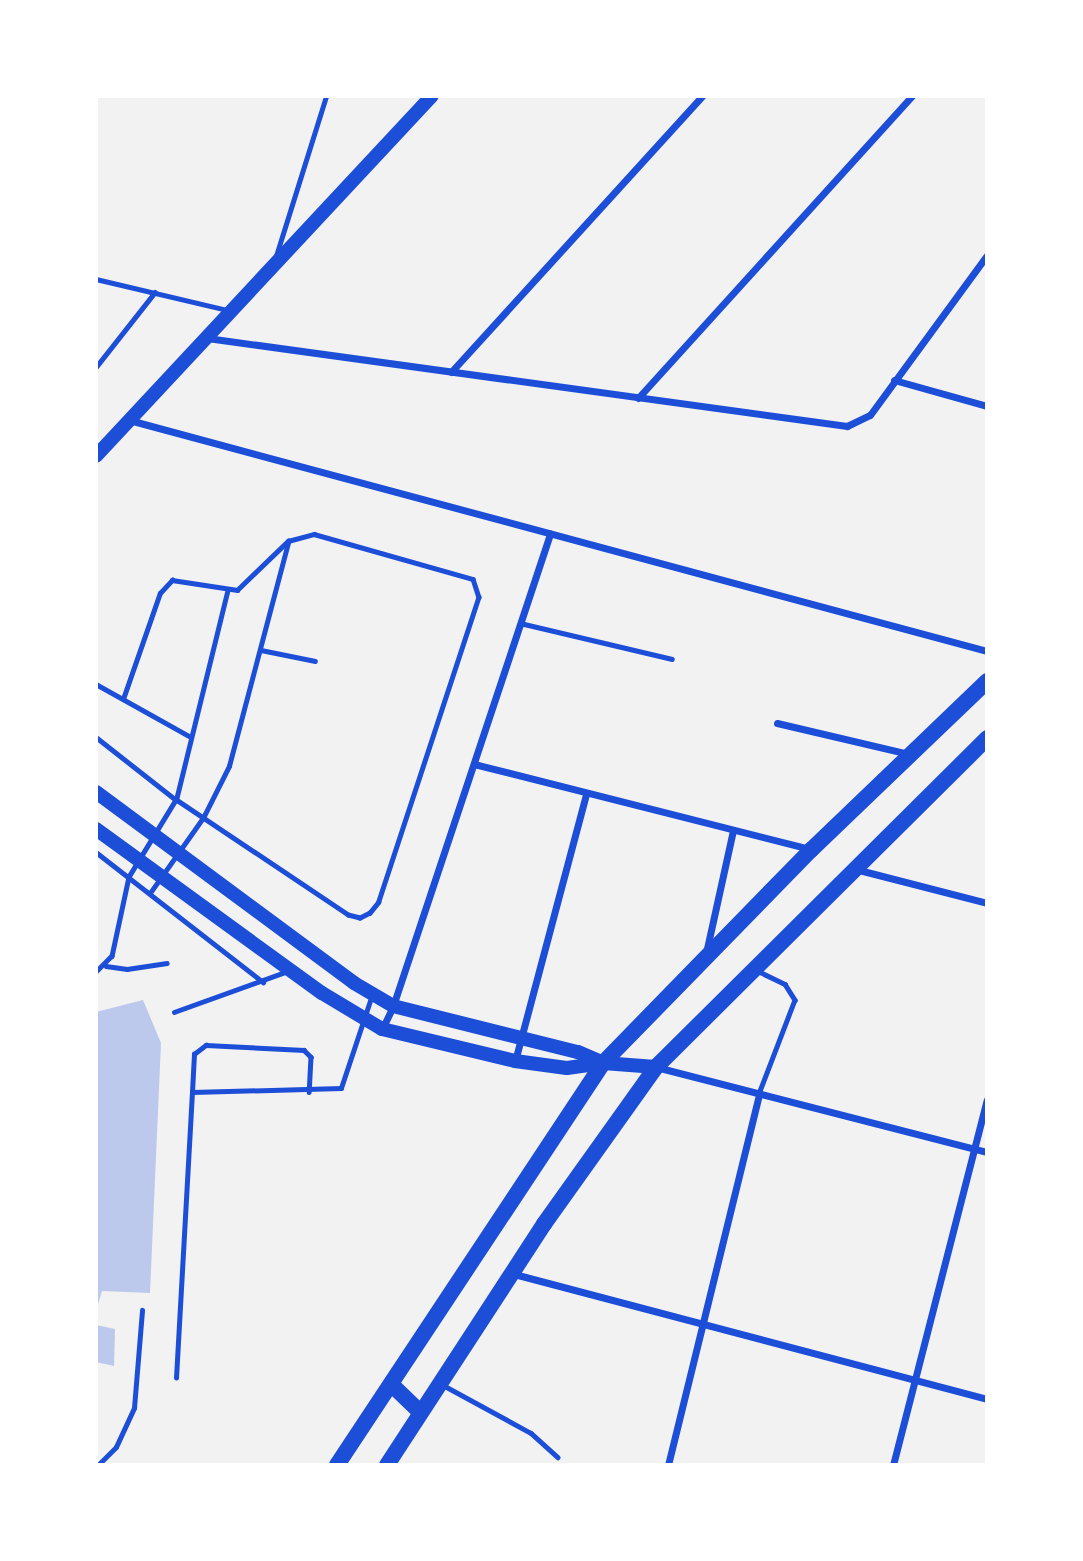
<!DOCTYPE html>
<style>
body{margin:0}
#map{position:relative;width:1083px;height:1561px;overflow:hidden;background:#f2f2f2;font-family:Karla,sans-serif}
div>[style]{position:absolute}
.building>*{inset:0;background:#bdc9ec}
.service>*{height:4.5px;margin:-2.25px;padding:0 2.25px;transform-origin:2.25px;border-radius:2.25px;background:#1d4ed8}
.minor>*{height:7px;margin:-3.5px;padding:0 3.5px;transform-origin:3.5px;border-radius:3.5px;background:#1d4ed8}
.secondary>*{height:14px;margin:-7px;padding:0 7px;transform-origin:7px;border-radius:7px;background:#1d4ed8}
.primary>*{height:16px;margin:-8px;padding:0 8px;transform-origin:8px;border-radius:8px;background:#1d4ed8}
span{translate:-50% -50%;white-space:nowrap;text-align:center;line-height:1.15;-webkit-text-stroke:7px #fff;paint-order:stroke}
.frame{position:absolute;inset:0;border:98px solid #fff;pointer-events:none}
</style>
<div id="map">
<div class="building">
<i style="clip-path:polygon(143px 1000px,161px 1043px,150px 1293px,102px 1291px,96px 1311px,96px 1012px)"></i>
<i style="clip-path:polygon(96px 1325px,115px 1329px,114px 1366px,96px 1362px)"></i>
</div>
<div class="service">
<i style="left:276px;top:256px;width:168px;rotate:-72.6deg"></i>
<i style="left:96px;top:279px;width:135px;rotate:13.3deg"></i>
<i style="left:96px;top:367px;width:95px;rotate:-51.8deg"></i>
<i style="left:520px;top:623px;width:156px;rotate:13.3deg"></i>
<i style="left:261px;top:650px;width:55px;rotate:11.5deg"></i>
<i style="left:96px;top:684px;width:109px;rotate:29.2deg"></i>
<i style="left:123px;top:699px;width:112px;rotate:-70.8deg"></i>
<i style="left:160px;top:593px;width:18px;rotate:-47deg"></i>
<i style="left:172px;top:580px;width:66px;rotate:8.7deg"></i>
<i style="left:237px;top:590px;width:71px;rotate:-43.9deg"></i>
<i style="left:288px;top:541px;width:27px;rotate:-15deg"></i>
<i style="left:314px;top:534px;width:165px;rotate:15.8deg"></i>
<i style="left:473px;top:579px;width:19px;rotate:72deg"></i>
<i style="left:479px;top:597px;width:321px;rotate:108.2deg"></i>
<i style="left:379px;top:902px;width:14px;rotate:129deg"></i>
<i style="left:370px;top:913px;width:11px;rotate:153deg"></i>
<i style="left:360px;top:918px;width:12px;rotate:-166deg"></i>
<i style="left:348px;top:915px;width:207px;rotate:-146.2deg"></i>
<i style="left:176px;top:800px;width:214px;rotate:-76.2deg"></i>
<i style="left:96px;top:737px;width:102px;rotate:38.2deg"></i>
<i style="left:176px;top:800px;width:90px;rotate:121.4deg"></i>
<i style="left:129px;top:877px;width:81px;rotate:102.1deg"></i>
<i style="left:112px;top:956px;width:23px;rotate:135deg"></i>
<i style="left:96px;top:852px;width:212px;rotate:37.9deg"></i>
<i style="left:150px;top:893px;width:92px;rotate:-54.8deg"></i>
<i style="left:203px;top:818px;width:58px;rotate:-63.4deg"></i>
<i style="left:229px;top:766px;width:232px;rotate:-75.2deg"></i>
<i style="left:106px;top:966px;width:21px;rotate:8deg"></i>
<i style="left:127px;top:969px;width:40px;rotate:-8.5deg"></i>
<i style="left:758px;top:971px;width:30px;rotate:26deg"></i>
<i style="left:785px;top:984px;width:19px;rotate:58deg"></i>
<i style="left:795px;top:1000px;width:101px;rotate:111deg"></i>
<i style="left:174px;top:1012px;width:118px;rotate:-19.8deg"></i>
<i style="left:192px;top:1092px;width:38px;rotate:-87deg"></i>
<i style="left:194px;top:1054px;width:15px;rotate:-37deg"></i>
<i style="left:206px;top:1045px;width:98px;rotate:2.9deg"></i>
<i style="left:304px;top:1050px;width:10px;rotate:45deg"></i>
<i style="left:311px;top:1057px;width:35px;rotate:93deg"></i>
<i style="left:176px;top:1378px;width:286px;rotate:-86.8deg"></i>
<i style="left:192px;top:1092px;width:149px;rotate:-1.5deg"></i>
<i style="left:341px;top:1088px;width:95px;rotate:-71.6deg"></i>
<i style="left:443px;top:1385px;width:100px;rotate:28.6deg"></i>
<i style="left:531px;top:1433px;width:36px;rotate:42deg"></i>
<i style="left:98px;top:1465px;width:25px;rotate:-45deg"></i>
<i style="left:116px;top:1447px;width:43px;rotate:-65.2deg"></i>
<i style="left:134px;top:1408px;width:98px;rotate:-85.3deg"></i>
</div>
<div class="minor">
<i style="left:207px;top:338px;width:646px;rotate:7.83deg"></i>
<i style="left:847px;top:426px;width:25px;rotate:-26deg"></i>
<i style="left:870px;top:415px;width:198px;rotate:-53.8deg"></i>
<i style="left:451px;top:372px;width:373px;rotate:-47.7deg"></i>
<i style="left:894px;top:380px;width:97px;rotate:15.6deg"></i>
<i style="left:638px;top:398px;width:408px;rotate:-47.8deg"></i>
<i style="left:129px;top:420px;width:889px;rotate:15.07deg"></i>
<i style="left:777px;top:723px;width:136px;rotate:13.2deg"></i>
<i style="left:474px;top:764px;width:346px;rotate:14.2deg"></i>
<i style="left:855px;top:869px;width:136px;rotate:14.4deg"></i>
<i style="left:706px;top:953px;width:126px;rotate:-77.6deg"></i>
<i style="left:382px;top:1029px;width:25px;rotate:-64deg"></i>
<i style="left:393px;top:1006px;width:498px;rotate:-71.6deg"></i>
<i style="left:515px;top:1061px;width:276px;rotate:-75.1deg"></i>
<i style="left:656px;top:1067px;width:342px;rotate:14.4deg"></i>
<i style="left:514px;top:1274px;width:489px;rotate:14.8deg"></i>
<i style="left:668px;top:1465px;width:382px;rotate:-76.2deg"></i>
<i style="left:893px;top:1465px;width:377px;rotate:-75.6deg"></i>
</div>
<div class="secondary">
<i style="left:96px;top:456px;width:492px;rotate:-47deg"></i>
<i style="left:96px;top:792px;width:321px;rotate:36.5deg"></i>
<i style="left:354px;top:983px;width:45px;rotate:30.5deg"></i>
<i style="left:393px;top:1006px;width:191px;rotate:14deg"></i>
<i style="left:578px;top:1052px;width:26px;rotate:23deg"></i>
<i style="left:96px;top:829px;width:279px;rotate:36deg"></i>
<i style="left:322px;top:993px;width:70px;rotate:31deg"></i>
<i style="left:382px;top:1029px;width:137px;rotate:13.5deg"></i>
<i style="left:515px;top:1061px;width:52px;rotate:7.7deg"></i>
<i style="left:567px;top:1068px;width:36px;rotate:-8deg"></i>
<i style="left:603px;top:1063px;width:53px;rotate:4.3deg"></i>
</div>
<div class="primary">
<i style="left:391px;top:1384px;width:40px;rotate:44deg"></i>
<i style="left:337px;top:1465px;width:482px;rotate:-56.5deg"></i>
<i style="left:603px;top:1063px;width:298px;rotate:-45.7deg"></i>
<i style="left:811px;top:850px;width:244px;rotate:-43.8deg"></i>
<i style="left:387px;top:1465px;width:288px;rotate:-56.9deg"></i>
<i style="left:544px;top:1224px;width:193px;rotate:-54.5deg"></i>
<i style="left:656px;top:1067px;width:467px;rotate:-44.8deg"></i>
</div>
<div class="frame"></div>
</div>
